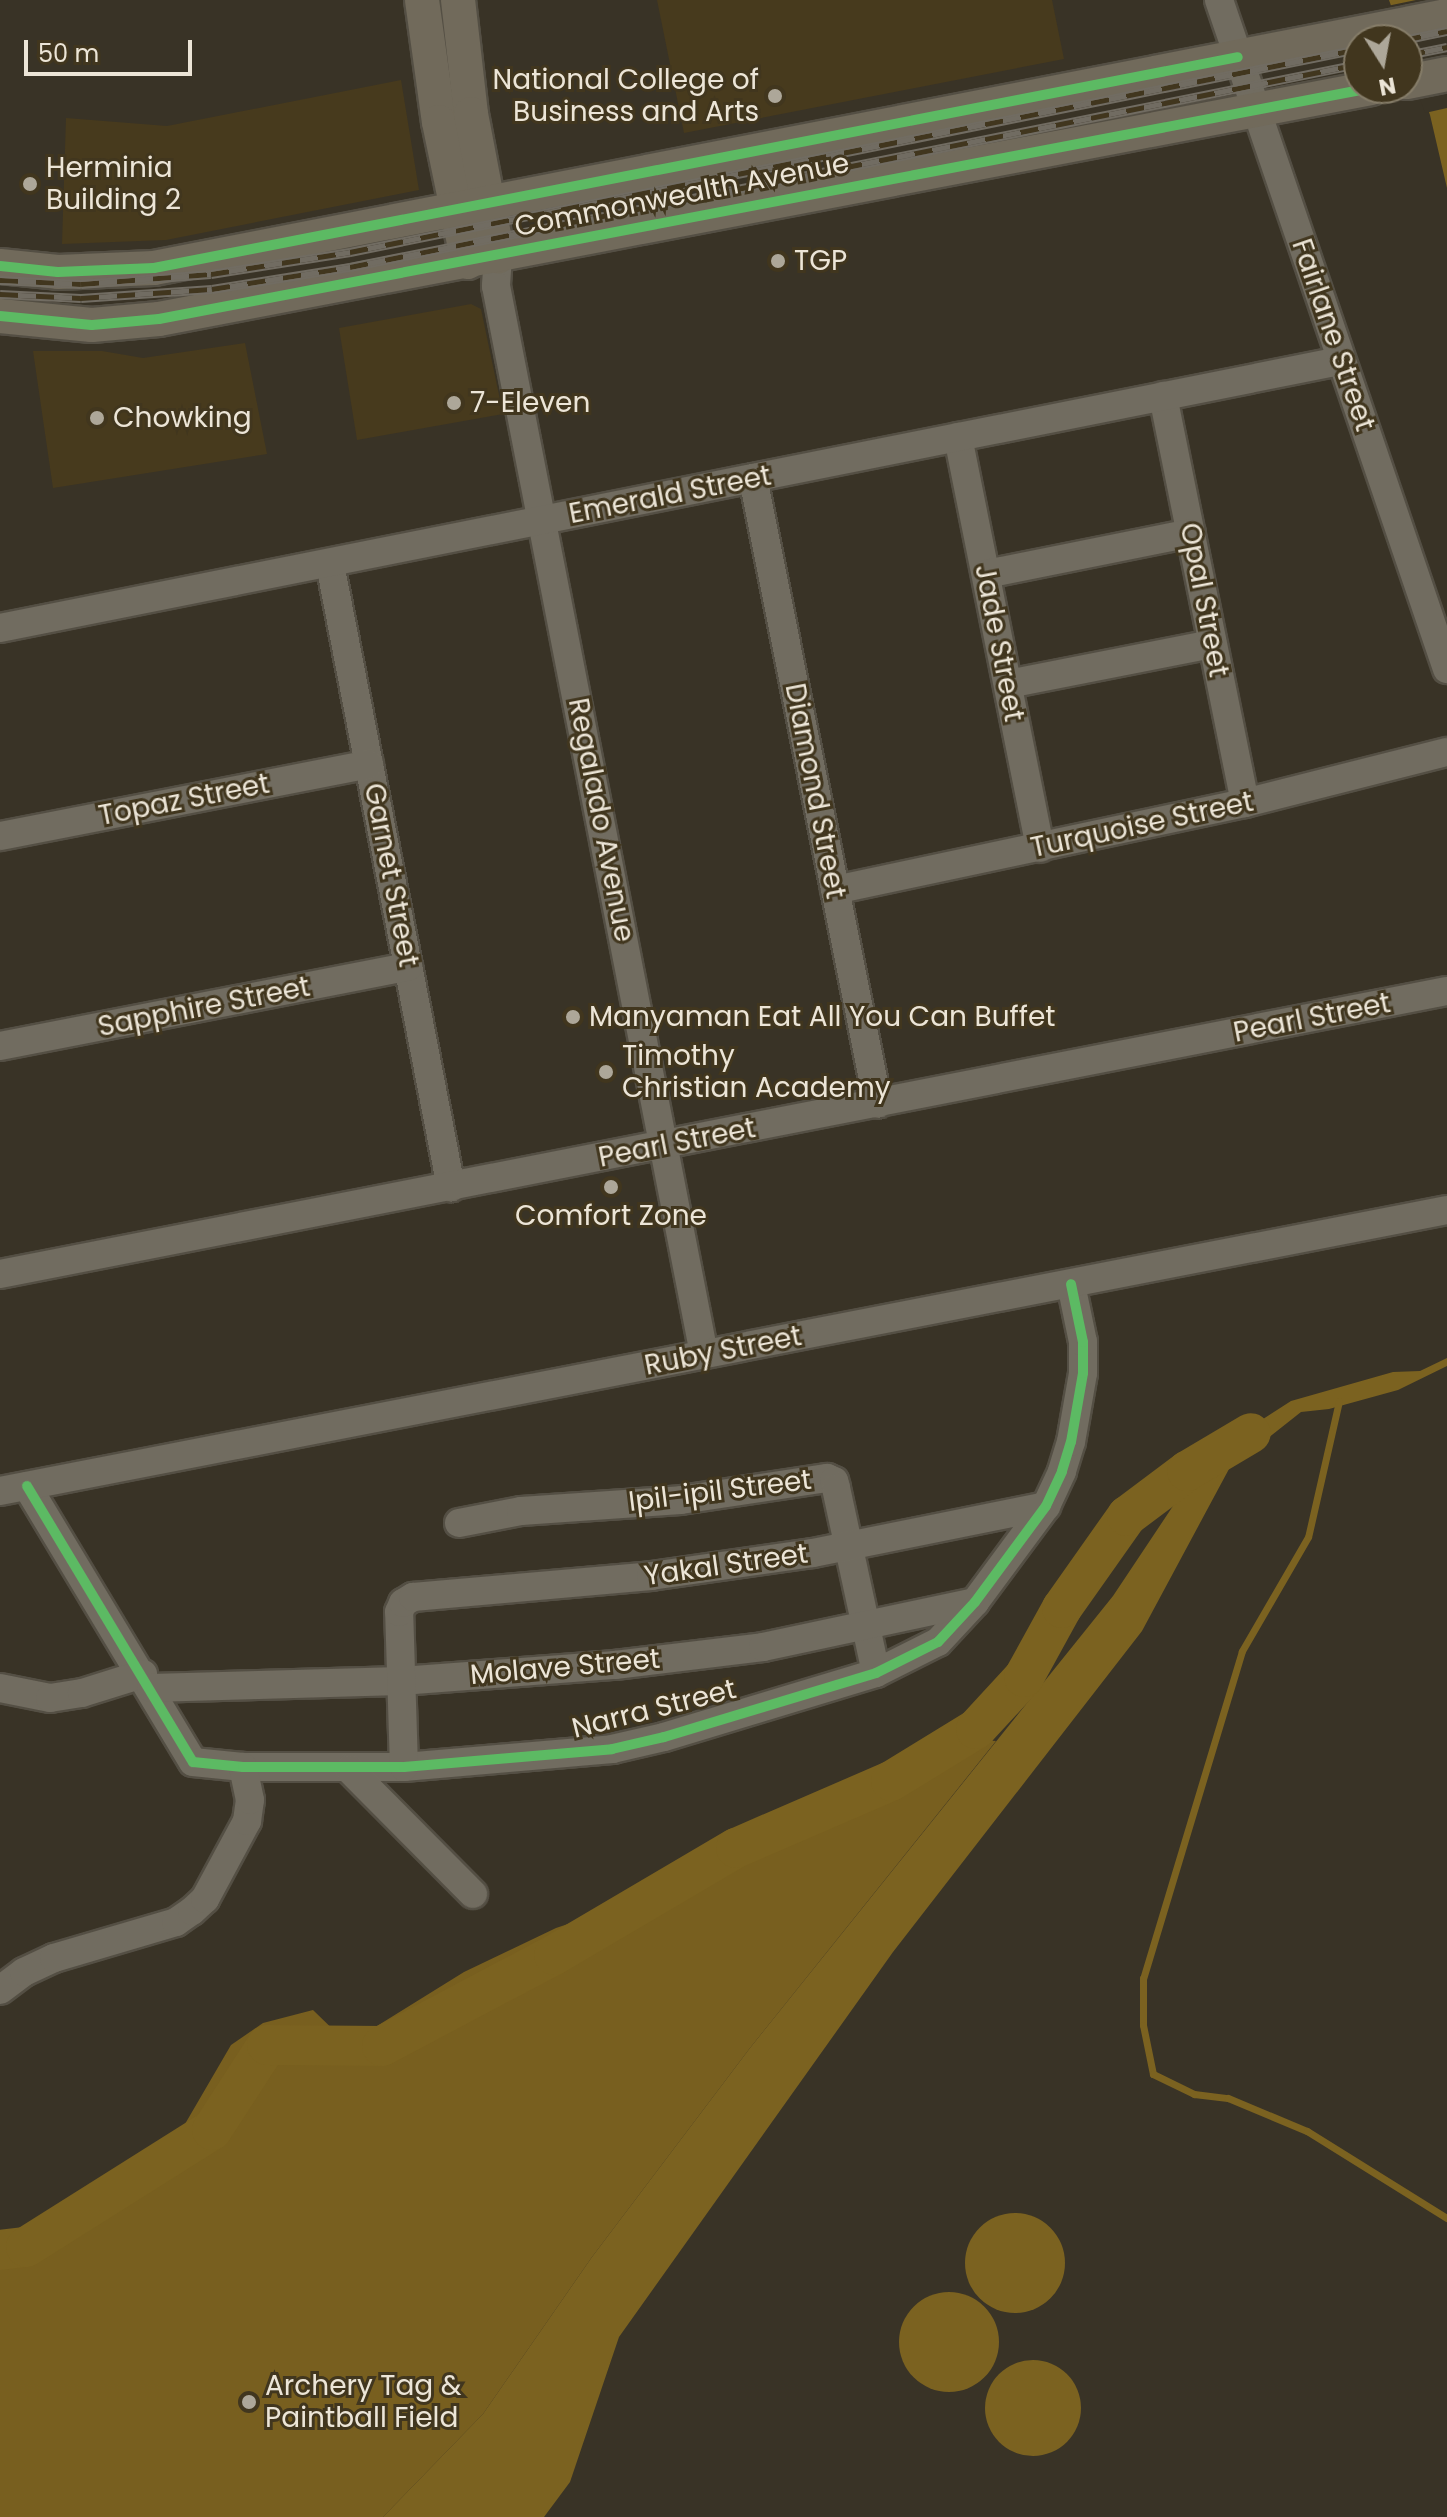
<!DOCTYPE html>
<style>
body{margin:0}
#map{position:relative;width:1447px;height:2517px;overflow:hidden;background:#393326;font-family:Poppins,sans-serif}
div>[style]{position:absolute}
.built>*{inset:0;background:#473a1d}
.forest>*{inset:0;background:#785f1f}
.water>*{inset:0;background:#7b6220}
.round{border-radius:50%}
.pier>*{inset:0;background:#393326}
.stream>*{height:7px;margin:-3.5px;padding:0 3.5px;transform-origin:3.5px;border-radius:3.5px;background:#7b6220}
.river>*{height:40px;margin:-20px;padding:0 20px;transform-origin:20px;border-radius:20px;background:#7b6220}
.roads{filter:drop-shadow(2px 0 #544f44) drop-shadow(-2px 0 #544f44) drop-shadow(0 2px #544f44) drop-shadow(0 -2px #544f44)}
.minor>*{height:28px;margin:-14px;padding:0 14px;transform-origin:14px;border-radius:14px;background:#716c60}
.major>*{height:34px;margin:-17px;padding:0 17px;transform-origin:17px;border-radius:17px;background:#716a5b}
.rail>*{height:9px;margin-top:-4.5px;transform-origin:0;background:repeating-linear-gradient(90deg,#41361e 0 18px,#716c62 0 36px);box-sizing:border-box;border-block:2px solid #716c62}
.cycleway>*{height:10px;margin:-5px;padding:0 5px;transform-origin:5px;border-radius:5px;background:#5cba63}
.dots>*{width:22px;height:22px;translate:-50% -50%;box-sizing:border-box;border:4px solid #41361e;border-radius:50%}
span{translate:-50% -50%;white-space:nowrap;text-align:center;line-height:1.15;-webkit-text-stroke:6px #41361e;paint-order:stroke}
.poi-label{font-size:28px;color:#ece5d7}
.right{translate:-100% -50%;text-align:right}
.left{translate:0 -50%;text-align:left}
.street-label{font-size:28px;color:#ece5d7}
.north{position:absolute;left:1343px;top:24px;width:80px;height:80px;box-sizing:border-box;background:#41361e;border:2px solid #857c68;border-radius:50%;rotate:169deg;font-size:22px;font-weight:700;line-height:32px;text-align:center;color:#ece5d7}
.north::after{content:'';display:block;margin:auto;width:28px;height:36px;background:#ada799;clip-path:polygon(50% 0,100% 100%,50% 72%,0 100%)}
.scale{position:absolute;left:24px;top:40px;width:168px;height:36px;box-sizing:border-box;border:4px solid #ece5d7;border-top:0;padding-left:10px;font-size:24px;line-height:28px;white-space:nowrap;color:#ece5d7;-webkit-text-stroke:6px #41361e;paint-order:stroke}
</style>
<div id="map">
<div class="built">
<i style="clip-path:polygon(657px 0,1052px 0,1064px 59px,684px 133px)"></i>
<i style="clip-path:polygon(401px 80px,419px 190px,166px 240px,62px 244px,66px 118px,167px 126px)"></i>
<i style="clip-path:polygon(471px 304px,481px 309px,503px 414px,357px 440px,339px 328px)"></i>
<i style="clip-path:polygon(245px 343px,267px 454px,53px 488px,33px 351px,102px 351px,143px 358px)"></i>
</div>
<div class="forest">
<i style="clip-path:polygon(936px 1737px,996px 1741px,750px 2048px,592px 2257px,483px 2414px,383px 2517px,0 2517px,0 2250px,26px 2247px,98px 2181px,178px 2136px,231px 2045px,263px 2023px,313px 2010px,348px 2044px,464px 1972px,556px 1928px,613px 1909px)"></i>
</div>
<div class="water">
<i style="clip-path:polygon(1389px 0,1436px 0,1447px 35px,1447px 188px,1430px 115px,1407px 50px,1407px 40px,1403px 40px)"></i>
<i style="clip-path:polygon(1447px 1358px,1447px 1366px,1398px 1390px,1329px 1409px,1301px 1412px,1229px 1469px,1142px 1631px,893px 1952px,619px 2337px,570px 2482px,544px 2517px,383px 2517px,483px 2414px,592px 2257px,750px 2048px,1113px 1596px,1207px 1455px,1291px 1401px,1393px 1372px,1420px 1371px)"></i>
<i class="round" style="left:965px;top:2213px;width:100px;height:100px"></i>
<i class="round" style="left:899px;top:2292px;width:100px;height:100px"></i>
<i class="round" style="left:985px;top:2360px;width:96px;height:96px"></i>
</div>
<div class="pier">
<i style="clip-path:polygon(1416px 0,1440px 0,1447px 22px,1447px 108px,1425px 113px,1407px 62px,1407px 40px,1399px 40px,1387px 6px)"></i>
</div>
<div class="stream">
<i style="left:1339px;top:1401px;width:139px;rotate:102.8deg"></i>
<i style="left:1308px;top:1537px;width:132px;rotate:120.1deg"></i>
<i style="left:1242px;top:1651px;width:342px;rotate:106.8deg"></i>
<i style="left:1143px;top:1978px;width:47px;rotate:90deg"></i>
<i style="left:1143px;top:2025px;width:50px;rotate:78.5deg"></i>
<i style="left:1153px;top:2074px;width:46px;rotate:26deg"></i>
<i style="left:1194px;top:2094px;width:34px;rotate:7deg"></i>
<i style="left:1228px;top:2098px;width:86px;rotate:22.7deg"></i>
<i style="left:1307px;top:2131px;width:165px;rotate:31.9deg"></i>
</div>
<div class="river">
<i style="left:0;top:2250px;width:26px;rotate:-7deg"></i>
<i style="left:26px;top:2247px;width:220px;rotate:-32.2deg"></i>
<i style="left:212px;top:2130px;width:101px;rotate:-57.1deg"></i>
<i style="left:267px;top:2045px;width:115px;rotate:0.5deg"></i>
<i style="left:382px;top:2046px;width:195px;rotate:-27.9deg"></i>
<i style="left:554px;top:1955px;width:211px;rotate:-30.5deg"></i>
<i style="left:736px;top:1848px;width:169px;rotate:-23.4deg"></i>
<i style="left:891px;top:1781px;width:100px;rotate:-31.5deg"></i>
<i style="left:976px;top:1729px;width:71px;rotate:-47.3deg"></i>
<i style="left:1024px;top:1677px;width:79px;rotate:-61.2deg"></i>
<i style="left:1062px;top:1608px;width:113px;rotate:-54.8deg"></i>
<i style="left:1127px;top:1516px;width:75px;rotate:-36.9deg"></i>
<i style="left:1187px;top:1471px;width:74px;rotate:-30.7deg"></i>
</div>
<div class="roads">
<div class="minor">
<i style="left:1219px;top:0;width:707px;rotate:71.18deg"></i>
<i style="left:498px;top:256px;width:30px;rotate:94deg"></i>
<i style="left:496px;top:286px;width:1088px;rotate:78.98deg"></i>
<i style="left:1163px;top:396px;width:415px;rotate:78.6deg"></i>
<i style="left:958px;top:437px;width:419px;rotate:78.7deg"></i>
<i style="left:753px;top:478px;width:638px;rotate:78.71deg"></i>
<i style="left:330px;top:564px;width:635px;rotate:79.01deg"></i>
<i style="left:986px;top:574px;width:209px;rotate:-11.3deg"></i>
<i style="left:0;top:628px;width:1366px;rotate:-11.27deg"></i>
<i style="left:1008px;top:684px;width:208px;rotate:-11.1deg"></i>
<i style="left:0;top:836px;width:376px;rotate:-11deg"></i>
<i style="left:835px;top:890px;width:419px;rotate:-12deg"></i>
<i style="left:1245px;top:803px;width:208px;rotate:-14.2deg"></i>
<i style="left:0;top:1046px;width:416px;rotate:-11deg"></i>
<i style="left:0;top:1274px;width:1474px;rotate:-11.07deg"></i>
<i style="left:27px;top:1486px;width:322px;rotate:59deg"></i>
<i style="left:193px;top:1762px;width:50px;rotate:5.7deg"></i>
<i style="left:243px;top:1767px;width:161px"></i>
<i style="left:404px;top:1767px;width:209px;rotate:-4.9deg"></i>
<i style="left:612px;top:1749px;width:53px;rotate:-13deg"></i>
<i style="left:664px;top:1737px;width:221px;rotate:-16.8deg"></i>
<i style="left:876px;top:1673px;width:69px;rotate:-26.6deg"></i>
<i style="left:938px;top:1642px;width:54px;rotate:-47.2deg"></i>
<i style="left:975px;top:1602px;width:119px;rotate:-53.5deg"></i>
<i style="left:1046px;top:1506px;width:38px;rotate:-65deg"></i>
<i style="left:1062px;top:1471px;width:30px;rotate:-73deg"></i>
<i style="left:1071px;top:1442px;width:70px;rotate:-80.1deg"></i>
<i style="left:1083px;top:1373px;width:31px;rotate:-90deg"></i>
<i style="left:1083px;top:1342px;width:59px;rotate:-101.7deg"></i>
<i style="left:0;top:1491px;width:1474px;rotate:-10.99deg"></i>
<i style="left:459px;top:1523px;width:63px;rotate:-11deg"></i>
<i style="left:521px;top:1511px;width:160px;rotate:-3.9deg"></i>
<i style="left:681px;top:1500px;width:148px;rotate:-8.6deg"></i>
<i style="left:827px;top:1478px;width:8px;rotate:23deg"></i>
<i style="left:834px;top:1481px;width:7px;rotate:74deg"></i>
<i style="left:836px;top:1488px;width:189px;rotate:77.8deg"></i>
<i style="left:0;top:1688px;width:51px;rotate:11.3deg"></i>
<i style="left:50px;top:1698px;width:32px;rotate:-9deg"></i>
<i style="left:82px;top:1693px;width:64px;rotate:-17.3deg"></i>
<i style="left:151px;top:1688px;width:250px;rotate:-1.6deg"></i>
<i style="left:401px;top:1681px;width:215px;rotate:-4.3deg"></i>
<i style="left:615px;top:1665px;width:149px;rotate:-6.9deg"></i>
<i style="left:763px;top:1647px;width:217px;rotate:-12deg"></i>
<i style="left:404px;top:1767px;width:155px;rotate:-91.8deg"></i>
<i style="left:399px;top:1612px;width:10px;rotate:-66deg"></i>
<i style="left:403px;top:1603px;width:12px;rotate:-31deg"></i>
<i style="left:413px;top:1597px;width:239px;rotate:-5deg"></i>
<i style="left:651px;top:1576px;width:164px;rotate:-8.1deg"></i>
<i style="left:813px;top:1553px;width:238px;rotate:-11.4deg"></i>
<i style="left:349px;top:1769px;width:176px;rotate:45.2deg"></i>
<i style="left:0;top:1990px;width:30px;rotate:-37deg"></i>
<i style="left:24px;top:1972px;width:33px;rotate:-25deg"></i>
<i style="left:54px;top:1958px;width:127px;rotate:-16.4deg"></i>
<i style="left:176px;top:1922px;width:19px;rotate:-35deg"></i>
<i style="left:192px;top:1911px;width:18px;rotate:-43deg"></i>
<i style="left:205px;top:1899px;width:89px;rotate:-61.7deg"></i>
<i style="left:247px;top:1821px;width:21px;rotate:-82deg"></i>
<i style="left:250px;top:1800px;width:34px;rotate:-102deg"></i>
</div>
<div class="major">
<i style="left:422px;top:0;width:123px;rotate:82.1deg"></i>
<i style="left:439px;top:122px;width:143px;rotate:78.3deg"></i>
<i style="left:458px;top:0;width:115px;rotate:83.5deg"></i>
<i style="left:471px;top:114px;width:145px;rotate:79.2deg"></i>
<i style="left:1407px;top:82px;width:41px;rotate:-11.3deg"></i>
<i style="left:0;top:266px;width:58px;rotate:5.9deg"></i>
<i style="left:58px;top:272px;width:96px;rotate:-2.4deg"></i>
<i style="left:154px;top:268px;width:1317px;rotate:-11.03deg"></i>
<i style="left:0;top:316px;width:92px;rotate:5.6deg"></i>
<i style="left:92px;top:325px;width:67px;rotate:-5.1deg"></i>
<i style="left:159px;top:319px;width:1234px;rotate:-10.79deg"></i>
</div>
</div>
<div class="rail">
<i style="left:1403px;top:40px;width:45px;rotate:-11.6deg"></i>
<i style="left:1407px;top:55px;width:41px;rotate:-11.3deg"></i>
<i style="left:0;top:280px;width:81px;rotate:2.8deg"></i>
<i style="left:81px;top:284px;width:130px;rotate:-4.4deg"></i>
<i style="left:211px;top:274px;width:141px;rotate:-9deg"></i>
<i style="left:350px;top:252px;width:1029px;rotate:-11.38deg"></i>
<i style="left:0;top:294px;width:81px;rotate:2.8deg"></i>
<i style="left:81px;top:298px;width:131px;rotate:-3.9deg"></i>
<i style="left:212px;top:289px;width:140px;rotate:-9.1deg"></i>
<i style="left:350px;top:267px;width:1029px;rotate:-11.38deg"></i>
</div>
<div class="cycleway">
<i style="left:0;top:266px;width:58px;rotate:5.9deg"></i>
<i style="left:58px;top:272px;width:96px;rotate:-2.4deg"></i>
<i style="left:154px;top:268px;width:1104px;rotate:-11.01deg"></i>
<i style="left:0;top:316px;width:92px;rotate:5.6deg"></i>
<i style="left:92px;top:325px;width:67px;rotate:-5.1deg"></i>
<i style="left:159px;top:319px;width:1234px;rotate:-10.79deg"></i>
<i style="left:27px;top:1486px;width:322px;rotate:59deg"></i>
<i style="left:193px;top:1762px;width:50px;rotate:5.7deg"></i>
<i style="left:243px;top:1767px;width:161px"></i>
<i style="left:404px;top:1767px;width:209px;rotate:-4.9deg"></i>
<i style="left:612px;top:1749px;width:53px;rotate:-13deg"></i>
<i style="left:664px;top:1737px;width:221px;rotate:-16.8deg"></i>
<i style="left:876px;top:1673px;width:69px;rotate:-26.6deg"></i>
<i style="left:938px;top:1642px;width:54px;rotate:-47.2deg"></i>
<i style="left:975px;top:1602px;width:119px;rotate:-53.5deg"></i>
<i style="left:1046px;top:1506px;width:38px;rotate:-65deg"></i>
<i style="left:1062px;top:1471px;width:30px;rotate:-73deg"></i>
<i style="left:1071px;top:1442px;width:70px;rotate:-80.1deg"></i>
<i style="left:1083px;top:1373px;width:31px;rotate:-90deg"></i>
<i style="left:1083px;top:1342px;width:59px;rotate:-101.7deg"></i>
</div>
<div class="dots">
<i style="left:775px;top:96px;background:#ada799"></i>
<i style="left:30px;top:184px;background:#ada799"></i>
<i style="left:778px;top:261px;background:#ada799"></i>
<i style="left:454px;top:403px;background:#ada799"></i>
<i style="left:97px;top:418px;background:#ada799"></i>
<i style="left:573px;top:1017px;background:#ada799"></i>
<i style="left:606px;top:1072px;background:#ada799"></i>
<i style="left:611px;top:1187px;background:#ada799"></i>
<i style="left:249px;top:2402px;background:#ada799"></i>
</div>
<div class="poi-label">
<span class="right" style="left:759px;top:96px">National College of<br>Business and Arts</span>
<span class="left" style="left:46px;top:184px">Herminia<br>Building 2</span>
<span class="left" style="left:794px;top:261px">TGP</span>
<span class="left" style="left:470px;top:403px">7-Eleven</span>
<span class="left" style="left:113px;top:418px">Chowking</span>
<span class="left" style="left:589px;top:1017px">Manyaman Eat All You Can Buffet</span>
<span class="left" style="left:622px;top:1072px">Timothy<br>Christian Academy</span>
<span style="left:611px;top:1216px">Comfort Zone</span>
<span class="left" style="left:265px;top:2402px">Archery Tag &amp;<br>Paintball Field</span>
</div>
<div class="street-label">
<span style="left:682px;top:195px;rotate:-11deg">Commonwealth Avenue</span>
<span style="left:1333px;top:335px;rotate:71deg">Fairlane Street</span>
<span style="left:670px;top:495px;rotate:-11deg">Emerald Street</span>
<span style="left:1204px;top:600px;rotate:79deg">Opal Street</span>
<span style="left:999px;top:643px;rotate:79deg">Jade Street</span>
<span style="left:815px;top:791px;rotate:79deg">Diamond Street</span>
<span style="left:184px;top:800px;rotate:-11deg">Topaz Street</span>
<span style="left:601px;top:820px;rotate:79deg">Regalado Avenue</span>
<span style="left:1142px;top:825px;rotate:-12deg">Turquoise Street</span>
<span style="left:391px;top:875px;rotate:79deg">Garnet Street</span>
<span style="left:204px;top:1007px;rotate:-11deg">Sapphire Street</span>
<span style="left:1312px;top:1018px;rotate:-11deg">Pearl Street</span>
<span style="left:677px;top:1143px;rotate:-11deg">Pearl Street</span>
<span style="left:723px;top:1351px;rotate:-11deg">Ruby Street</span>
<span style="left:720px;top:1491px;rotate:-7deg">Ipil-ipil Street</span>
<span style="left:726px;top:1565px;rotate:-8deg">Yakal Street</span>
<span style="left:565px;top:1667px;rotate:-5deg">Molave Street</span>
<span style="left:654px;top:1709px;rotate:-14deg">Narra Street</span>
</div>
<div class="north">N</div>
<div class="scale">50 m</div>
</div>
